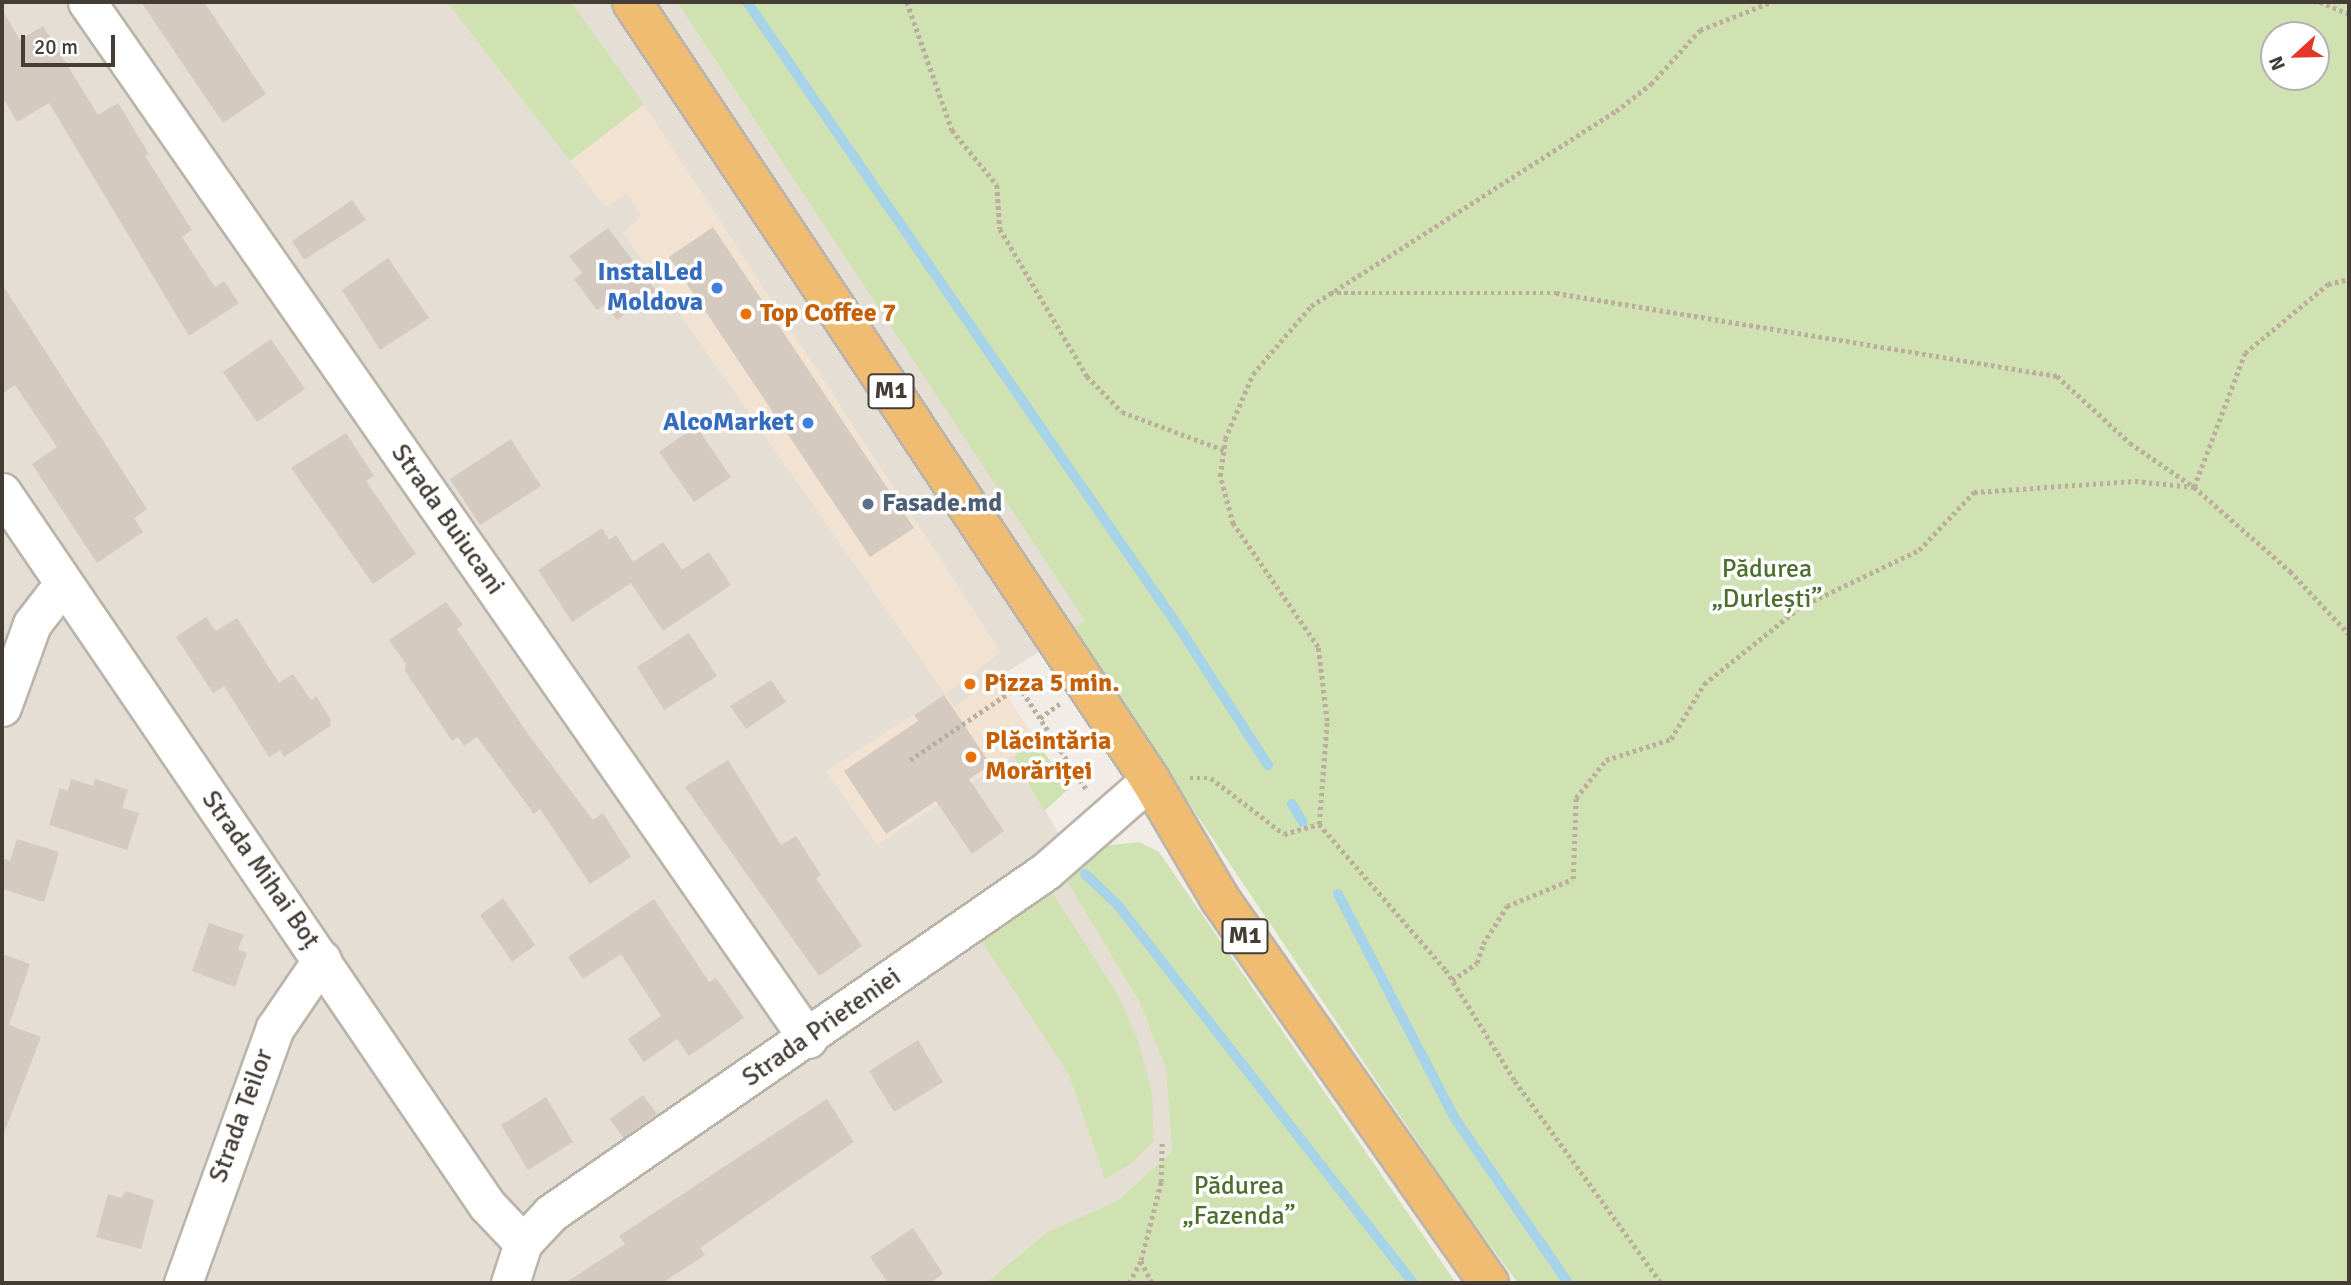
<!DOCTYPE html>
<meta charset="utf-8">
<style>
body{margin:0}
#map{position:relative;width:2351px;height:1285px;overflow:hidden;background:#f1ede6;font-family:Signika,sans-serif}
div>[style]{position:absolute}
.residential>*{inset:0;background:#e4ded4}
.commercial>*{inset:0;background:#f1e2d2}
.green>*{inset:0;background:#d0e2b2}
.stream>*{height:10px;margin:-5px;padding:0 5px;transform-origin:5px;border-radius:5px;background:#a7d3e8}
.building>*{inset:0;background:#d4cabf}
.path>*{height:4.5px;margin-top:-2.25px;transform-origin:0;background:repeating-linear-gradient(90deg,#bcae9c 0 3.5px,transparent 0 7px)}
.roads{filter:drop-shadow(2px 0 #bbb4a9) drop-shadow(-2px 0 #bbb4a9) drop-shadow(0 2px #bbb4a9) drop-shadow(0 -2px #bbb4a9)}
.minor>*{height:37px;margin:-18.5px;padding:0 18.5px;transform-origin:18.5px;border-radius:18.5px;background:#fff}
.highway>*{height:38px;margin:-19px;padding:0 19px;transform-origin:19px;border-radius:19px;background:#f0bc72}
.dots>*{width:19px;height:19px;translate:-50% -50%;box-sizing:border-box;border:4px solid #fff;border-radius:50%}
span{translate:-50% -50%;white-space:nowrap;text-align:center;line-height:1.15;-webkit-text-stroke:7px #fff;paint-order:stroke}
.shield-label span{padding:2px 5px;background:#fff;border:2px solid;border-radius:5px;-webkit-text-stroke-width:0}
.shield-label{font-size:24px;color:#433d36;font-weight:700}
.shop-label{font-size:26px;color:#366cbe;font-weight:700}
.right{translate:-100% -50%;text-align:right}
.food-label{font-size:26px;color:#c56008;font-weight:700}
.left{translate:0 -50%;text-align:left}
.service-label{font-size:26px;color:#4e5e75;font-weight:700}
.street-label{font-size:26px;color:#433d36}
.park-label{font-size:26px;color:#4c6f2f}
.frame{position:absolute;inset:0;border:4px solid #433d36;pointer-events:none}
.north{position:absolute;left:2260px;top:21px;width:70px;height:70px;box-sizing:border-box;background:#fff;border:2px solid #b4b1af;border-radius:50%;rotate:248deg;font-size:19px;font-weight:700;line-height:28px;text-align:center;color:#433d36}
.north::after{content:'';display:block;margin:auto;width:24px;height:32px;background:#e53729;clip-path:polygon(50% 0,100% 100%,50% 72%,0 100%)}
.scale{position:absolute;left:21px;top:35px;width:94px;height:32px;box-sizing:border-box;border:4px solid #433d36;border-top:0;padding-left:9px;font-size:21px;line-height:24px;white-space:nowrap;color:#433d36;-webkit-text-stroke:5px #fff;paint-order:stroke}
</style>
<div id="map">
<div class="residential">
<i style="clip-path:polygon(2px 2px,677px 2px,1086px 622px,996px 679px,1036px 741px,1014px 757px,1078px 867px,1064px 877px,1139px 1001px,1166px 1069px,1172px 1152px,1117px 1201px,1047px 1232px,986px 1283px,2px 1283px)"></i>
</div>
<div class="commercial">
<i style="clip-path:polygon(644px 104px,1001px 652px,946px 694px,954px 707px,996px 678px,1036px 741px,877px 845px,826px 771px,945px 694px,623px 233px,641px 216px,627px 194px,605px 207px,570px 161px)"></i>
</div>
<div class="green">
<i style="clip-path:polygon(447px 2px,571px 2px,644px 104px,570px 161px)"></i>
<i style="clip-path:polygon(evenodd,677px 2px,2349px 2px,2349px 1283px,1518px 1283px,1460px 1205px,1072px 630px,1085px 621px,677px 2px,2274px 35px,2316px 35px,2316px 77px,2274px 77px,2274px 35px)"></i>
<i style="clip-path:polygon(1036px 741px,1070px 788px,1044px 811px,1014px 757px)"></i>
<i style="clip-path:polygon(1139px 842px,1159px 852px,1456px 1283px,986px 1283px,1047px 1232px,1117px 1201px,1172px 1152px,1166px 1069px,1139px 1001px,1064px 877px,1103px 846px)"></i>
<i style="clip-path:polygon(1048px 886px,1118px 995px,1138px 1040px,1152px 1093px,1154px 1141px,1132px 1163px,1105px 1179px,1069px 1075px,981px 940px)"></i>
</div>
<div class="stream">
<i style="left:747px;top:2px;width:758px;rotate:55.37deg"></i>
<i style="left:1178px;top:626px;width:166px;rotate:57.1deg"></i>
<i style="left:1292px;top:804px;width:21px;rotate:59deg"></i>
<i style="left:1085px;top:874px;width:44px;rotate:43.2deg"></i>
<i style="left:1117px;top:904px;width:481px;rotate:52deg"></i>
<i style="left:1338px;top:894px;width:251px;rotate:62.5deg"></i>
<i style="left:1454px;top:1117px;width:201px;rotate:55.5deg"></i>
</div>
<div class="building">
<i style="clip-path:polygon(141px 2px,204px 2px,266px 94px,223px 123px)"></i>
<i style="clip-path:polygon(2px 9px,20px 40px,43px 26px,98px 115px,118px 103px,149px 154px,145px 156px,192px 230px,182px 237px,215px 287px,224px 281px,239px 303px,189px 336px,49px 103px,17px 122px,2px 96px)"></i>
<i style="clip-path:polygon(352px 200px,366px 220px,304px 260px,292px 241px)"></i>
<i style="clip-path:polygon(713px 227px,914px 528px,870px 557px,669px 257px)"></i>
<i style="clip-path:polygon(608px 228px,656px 291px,617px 320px,605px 304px,597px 310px,574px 279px,582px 273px,569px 256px)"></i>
<i style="clip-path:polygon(388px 258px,429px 318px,380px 350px,342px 290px)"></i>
<i style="clip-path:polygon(2px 284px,147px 509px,134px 518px,143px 532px,97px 563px,32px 464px,57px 447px,15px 385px,2px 394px)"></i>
<i style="clip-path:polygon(271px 339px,305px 389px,257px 422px,223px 372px)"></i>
<i style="clip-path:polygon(696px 426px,731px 477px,694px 502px,659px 452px)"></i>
<i style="clip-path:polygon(346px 433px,374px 476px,366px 481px,416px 554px,373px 584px,291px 468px)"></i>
<i style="clip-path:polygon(511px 439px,541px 486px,480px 525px,450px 479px)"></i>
<i style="clip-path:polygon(602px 528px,609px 540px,616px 535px,633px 562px,663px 542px,682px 570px,709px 552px,731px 585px,663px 631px,631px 583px,572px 622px,538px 570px)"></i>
<i style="clip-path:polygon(446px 602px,463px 625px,457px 629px,528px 734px,593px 820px,603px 813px,631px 857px,590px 884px,540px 809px,534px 814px,477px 737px,464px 746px,458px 737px,452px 741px,405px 671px,406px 664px,389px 640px)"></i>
<i style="clip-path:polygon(206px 617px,216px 631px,237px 618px,279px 683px,293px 674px,311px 700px,316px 696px,331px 720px,330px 726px,284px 757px,280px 750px,269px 757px,224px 686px,213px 693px,176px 637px)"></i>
<i style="clip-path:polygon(689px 633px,717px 676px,664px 710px,637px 667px)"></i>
<i style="clip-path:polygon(771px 680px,786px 702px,746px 729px,730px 706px)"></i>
<i style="clip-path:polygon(944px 695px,991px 765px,969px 779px,1004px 831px,972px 854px,936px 801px,886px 834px,844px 771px,918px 721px,914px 715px)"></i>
<i style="clip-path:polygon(728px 760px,781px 845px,796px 836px,821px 875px,816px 878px,862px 946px,819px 976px,685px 787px)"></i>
<i style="clip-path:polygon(71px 779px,93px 786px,95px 779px,128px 790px,122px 808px,139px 813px,127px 850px,49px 825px,60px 788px,68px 791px)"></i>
<i style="clip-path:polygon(17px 839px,59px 852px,44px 902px,2px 889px,2px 858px,10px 861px)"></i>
<i style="clip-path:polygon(503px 898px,535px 945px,512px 962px,480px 915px)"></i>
<i style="clip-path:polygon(654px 899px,709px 982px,716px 978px,744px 1018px,689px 1056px,677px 1039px,644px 1062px,628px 1039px,661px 1016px,621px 954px,583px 979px,568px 957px)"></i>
<i style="clip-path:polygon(209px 923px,244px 935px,238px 949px,247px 953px,235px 987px,192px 971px)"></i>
<i style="clip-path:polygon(2px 954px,30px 964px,9px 1025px,41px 1037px,4px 1133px)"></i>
<i style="clip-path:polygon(918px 1040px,943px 1082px,894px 1112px,869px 1071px)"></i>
<i style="clip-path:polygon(643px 1095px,657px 1114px,623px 1138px,610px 1119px)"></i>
<i style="clip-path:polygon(546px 1097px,573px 1142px,528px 1170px,501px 1125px)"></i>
<i style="clip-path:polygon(827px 1099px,854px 1142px,700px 1248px,705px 1255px,662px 1283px,565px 1283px,625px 1244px,619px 1236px)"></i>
<i style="clip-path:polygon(126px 1191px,154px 1200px,141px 1249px,96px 1237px,108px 1194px,121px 1198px)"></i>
<i style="clip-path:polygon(913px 1228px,943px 1274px,929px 1283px,888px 1283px,870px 1257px)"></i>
</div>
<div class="path">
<i style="left:907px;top:2px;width:136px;rotate:70.6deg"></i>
<i style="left:952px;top:130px;width:71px;rotate:50.7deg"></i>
<i style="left:997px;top:185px;width:44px;rotate:86.1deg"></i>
<i style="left:1000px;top:229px;width:171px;rotate:59.4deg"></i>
<i style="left:1087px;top:376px;width:50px;rotate:45.8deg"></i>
<i style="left:1122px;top:412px;width:109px;rotate:20.4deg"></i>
<i style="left:2320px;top:2px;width:31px;rotate:22deg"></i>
<i style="left:1330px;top:293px;width:226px"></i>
<i style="left:1556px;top:293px;width:508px;rotate:9.41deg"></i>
<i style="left:2057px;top:376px;width:99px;rotate:42.5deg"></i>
<i style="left:2130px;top:443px;width:78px;rotate:34.5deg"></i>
<i style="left:2194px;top:487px;width:143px;rotate:-69.2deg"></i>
<i style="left:2245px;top:353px;width:108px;rotate:-39.7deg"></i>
<i style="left:2328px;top:284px;width:22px;rotate:-13deg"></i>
<i style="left:1040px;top:718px;width:24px;rotate:-36deg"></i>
<i style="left:910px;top:760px;width:132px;rotate:-34.2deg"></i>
<i style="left:1019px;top:686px;width:126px;rotate:56.9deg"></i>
<i style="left:1190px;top:778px;width:21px"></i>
<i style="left:1211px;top:778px;width:92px;rotate:37.5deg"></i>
<i style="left:1284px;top:834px;width:36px;rotate:-16deg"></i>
<i style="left:1319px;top:824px;width:194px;rotate:49deg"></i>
<i style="left:1446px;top:970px;width:131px;rotate:58.1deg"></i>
<i style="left:1515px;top:1081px;width:249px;rotate:54.1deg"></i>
<i style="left:1319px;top:824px;width:103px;rotate:-85.6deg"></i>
<i style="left:1327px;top:721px;width:75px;rotate:-96.9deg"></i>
<i style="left:1318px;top:647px;width:150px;rotate:-124.6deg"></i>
<i style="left:1233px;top:524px;width:50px;rotate:-105.2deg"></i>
<i style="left:1220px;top:476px;width:37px;rotate:-82deg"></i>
<i style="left:1225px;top:439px;width:71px;rotate:-66.7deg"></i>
<i style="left:1253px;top:374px;width:89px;rotate:-49.5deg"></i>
<i style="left:1311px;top:306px;width:362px;rotate:-32.6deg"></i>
<i style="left:1616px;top:111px;width:44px;rotate:-37.6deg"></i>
<i style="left:1651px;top:84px;width:73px;rotate:-47.8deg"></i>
<i style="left:1700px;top:30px;width:76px;rotate:-21.5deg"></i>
<i style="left:1452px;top:980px;width:30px;rotate:-34deg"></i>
<i style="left:1477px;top:963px;width:20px;rotate:-72deg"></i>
<i style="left:1483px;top:944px;width:45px;rotate:-57.7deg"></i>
<i style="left:1507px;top:906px;width:71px;rotate:-22.2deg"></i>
<i style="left:1573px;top:879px;width:81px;rotate:-87.9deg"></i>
<i style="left:1576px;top:798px;width:48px;rotate:-51.7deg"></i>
<i style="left:1606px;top:760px;width:68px;rotate:-17.9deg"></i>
<i style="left:1671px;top:739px;width:64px;rotate:-59deg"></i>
<i style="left:1704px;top:684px;width:123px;rotate:-38.7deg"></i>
<i style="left:1800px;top:607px;width:132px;rotate:-25.6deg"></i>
<i style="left:1919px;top:550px;width:80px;rotate:-46.5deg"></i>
<i style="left:1974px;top:492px;width:161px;rotate:-3.9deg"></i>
<i style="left:2135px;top:481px;width:59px;rotate:5.8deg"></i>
<i style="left:2194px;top:487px;width:128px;rotate:41.2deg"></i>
<i style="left:2290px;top:571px;width:86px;rotate:46.9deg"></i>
<i style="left:1141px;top:1261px;width:25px;rotate:63deg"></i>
<i style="left:1129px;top:1283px;width:26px;rotate:-62deg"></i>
<i style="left:1141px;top:1260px;width:81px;rotate:-75.6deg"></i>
<i style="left:1161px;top:1182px;width:40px;rotate:-88.6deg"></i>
</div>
<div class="roads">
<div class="minor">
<i style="left:87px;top:2px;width:1263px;rotate:55.19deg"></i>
<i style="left:2px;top:492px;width:862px;rotate:55.78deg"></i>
<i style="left:487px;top:1205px;width:52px;rotate:46.5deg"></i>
<i style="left:2px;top:707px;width:88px;rotate:-70.1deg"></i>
<i style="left:32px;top:624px;width:51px;rotate:-52.2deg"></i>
<i style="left:183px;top:1283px;width:271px;rotate:-70.2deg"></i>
<i style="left:275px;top:1028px;width:83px;rotate:-55.7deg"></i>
<i style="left:510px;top:1283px;width:42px;rotate:-72deg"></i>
<i style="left:523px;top:1243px;width:41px;rotate:-47deg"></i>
<i style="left:551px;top:1213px;width:602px;rotate:-34.64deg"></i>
<i style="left:1046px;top:871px;width:138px;rotate:-41.2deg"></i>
</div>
<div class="highway">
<i style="left:632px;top:2px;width:935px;rotate:56.34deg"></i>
<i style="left:1150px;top:780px;width:138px;rotate:59.5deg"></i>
<i style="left:1220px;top:899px;width:469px;rotate:55deg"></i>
</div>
</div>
<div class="dots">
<i style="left:717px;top:288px;background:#3f7fe0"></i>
<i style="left:746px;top:314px;background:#e8710a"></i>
<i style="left:808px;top:423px;background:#3f7fe0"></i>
<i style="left:868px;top:504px;background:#5c6f8a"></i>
<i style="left:970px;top:684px;background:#e8710a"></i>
<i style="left:971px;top:757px;background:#e8710a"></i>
</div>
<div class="shield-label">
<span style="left:891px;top:391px">M1</span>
<span style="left:1245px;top:936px">M1</span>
</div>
<div class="shop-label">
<span class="right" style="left:703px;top:288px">InstalLed<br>Moldova</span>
<span class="right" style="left:794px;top:423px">AlcoMarket</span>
</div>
<div class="food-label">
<span class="left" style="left:760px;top:314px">Top Coffee 7</span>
<span class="left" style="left:984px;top:684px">Pizza 5 min.</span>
<span class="left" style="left:985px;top:757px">Plăcintăria<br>Morăriței</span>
</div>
<div class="service-label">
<span class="left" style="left:882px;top:504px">Fasade.md</span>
</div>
<div class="street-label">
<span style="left:447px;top:520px;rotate:55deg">Strada Buiucani</span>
<span style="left:260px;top:870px;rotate:55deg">Strada Mihai Boț</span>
<span style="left:822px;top:1028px;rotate:-35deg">Strada Prieteniei</span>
<span style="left:242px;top:1116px;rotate:-70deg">Strada Teilor</span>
</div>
<div class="park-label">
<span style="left:1767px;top:585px">Pădurea<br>„Durlești”</span>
<span style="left:1239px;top:1202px">Pădurea<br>„Fazenda”</span>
</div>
<div class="frame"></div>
<div class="north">N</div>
<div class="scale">20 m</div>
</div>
